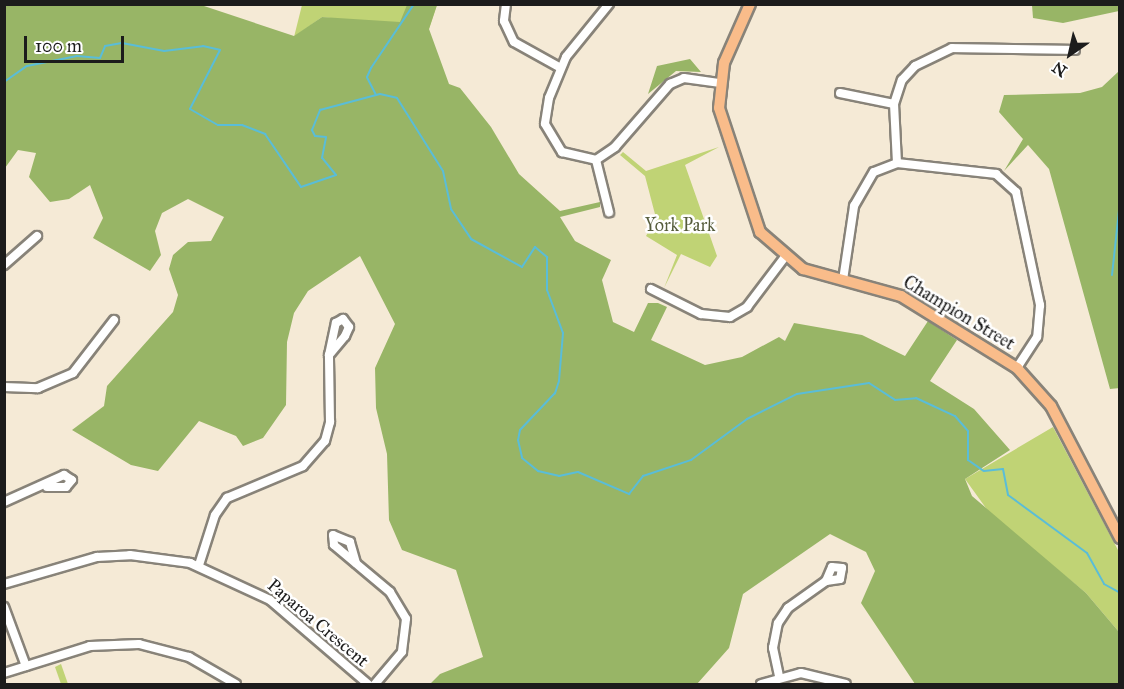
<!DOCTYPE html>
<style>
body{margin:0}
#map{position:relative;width:1124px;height:689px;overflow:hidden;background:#f5ead6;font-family:"IM FELL Great Primer",serif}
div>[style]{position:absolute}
.green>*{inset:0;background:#c0d375}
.forest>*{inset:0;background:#98b566}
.stream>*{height:2px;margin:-1px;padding:0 1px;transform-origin:1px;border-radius:1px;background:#5abdd8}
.roads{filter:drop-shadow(2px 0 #888379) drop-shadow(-2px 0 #888379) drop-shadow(0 2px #888379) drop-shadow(0 -2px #888379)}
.minor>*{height:8px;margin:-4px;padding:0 4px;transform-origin:4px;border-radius:4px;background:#fff}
.major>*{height:10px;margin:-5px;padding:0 5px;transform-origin:5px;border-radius:5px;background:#f9bc8a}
span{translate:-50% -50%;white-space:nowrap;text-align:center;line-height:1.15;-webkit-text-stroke:5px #fff;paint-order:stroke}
.park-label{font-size:18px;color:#555c3b}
.street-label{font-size:18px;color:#1c1c1c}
.frame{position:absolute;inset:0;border:6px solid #1c1c1c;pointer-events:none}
.north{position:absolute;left:1040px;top:24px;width:60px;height:60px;-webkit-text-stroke:4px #fff;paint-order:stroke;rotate:214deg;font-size:16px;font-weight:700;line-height:24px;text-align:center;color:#1c1c1c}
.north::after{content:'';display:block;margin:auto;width:21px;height:27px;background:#1c1c1c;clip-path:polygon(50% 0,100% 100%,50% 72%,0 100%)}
.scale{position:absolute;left:24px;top:36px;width:100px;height:27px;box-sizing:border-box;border:3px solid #1c1c1c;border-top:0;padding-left:8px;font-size:18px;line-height:21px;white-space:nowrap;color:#1c1c1c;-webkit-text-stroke:4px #fff;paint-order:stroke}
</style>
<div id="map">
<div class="green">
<i style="clip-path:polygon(302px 5px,437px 5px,429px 29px,322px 17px,294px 37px)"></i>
<i style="clip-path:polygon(719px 147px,685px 165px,717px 256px,710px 267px,681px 254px,664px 288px,677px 255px,646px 236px,656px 218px,645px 176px,620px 155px,623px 152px,646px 171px)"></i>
<i style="clip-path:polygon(1053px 427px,1119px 552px,1119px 632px,1086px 593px,991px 515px,965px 479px)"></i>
<i style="clip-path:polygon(61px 664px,68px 684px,61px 684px,55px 667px)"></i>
</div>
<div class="forest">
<i style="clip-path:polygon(5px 4px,201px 5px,294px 36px,322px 17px,400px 22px,407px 5px,437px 5px,429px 29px,449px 84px,460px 88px,491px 127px,519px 174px,560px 211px,600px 202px,600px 207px,560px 217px,575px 241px,611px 260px,602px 280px,613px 322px,634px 332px,648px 303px,658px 303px,667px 307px,651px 340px,705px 365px,742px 357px,779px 337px,785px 341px,794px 323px,862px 335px,905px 356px,928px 321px,957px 340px,930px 381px,974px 409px,1010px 450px,965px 479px,972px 496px,1086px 593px,1119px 632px,1119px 684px,915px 684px,861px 603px,875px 571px,866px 552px,830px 534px,743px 594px,729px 648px,697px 684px,430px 684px,440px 674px,483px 657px,456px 570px,402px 550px,389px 520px,387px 454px,376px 408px,375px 368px,395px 324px,360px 256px,308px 291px,294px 313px,287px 342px,286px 405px,263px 438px,243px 446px,236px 436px,199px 421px,158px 471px,131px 465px,72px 430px,104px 406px,107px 386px,173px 312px,178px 295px,169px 269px,173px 255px,188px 242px,211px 241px,224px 217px,188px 199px,162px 213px,155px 231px,161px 255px,150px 271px,93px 238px,103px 218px,90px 185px,69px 199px,50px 202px,29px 177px,36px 153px,18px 150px,5px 168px)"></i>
<i style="clip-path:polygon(1032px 5px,1119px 5px,1119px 11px,1063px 23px,1033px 18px)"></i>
<i style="clip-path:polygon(690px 59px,701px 72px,676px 71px,648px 94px,657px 66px)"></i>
<i style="clip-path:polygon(1119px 71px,1120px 388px,1110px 389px,1049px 169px,1028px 145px,1004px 171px,1023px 139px,999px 112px,1004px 95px,1080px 93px,1102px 87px)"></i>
</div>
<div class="stream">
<i style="left:4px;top:82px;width:28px;rotate:-35deg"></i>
<i style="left:27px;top:66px;width:51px;rotate:-11.3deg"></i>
<i style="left:77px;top:56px;width:23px;rotate:5deg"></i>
<i style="left:100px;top:58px;width:13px;rotate:-67deg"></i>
<i style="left:105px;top:46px;width:17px;rotate:-10deg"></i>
<i style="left:122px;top:43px;width:43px;rotate:10.8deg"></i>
<i style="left:164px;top:51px;width:39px;rotate:-7deg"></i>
<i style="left:203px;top:46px;width:17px;rotate:13deg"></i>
<i style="left:220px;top:50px;width:66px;rotate:117deg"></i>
<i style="left:190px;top:109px;width:32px;rotate:30deg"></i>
<i style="left:218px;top:125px;width:24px"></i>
<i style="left:242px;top:125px;width:25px;rotate:21deg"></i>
<i style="left:265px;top:134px;width:64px;rotate:55.8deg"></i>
<i style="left:301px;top:187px;width:37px;rotate:-19deg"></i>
<i style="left:336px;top:175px;width:22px;rotate:-129deg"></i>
<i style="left:322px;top:158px;width:21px;rotate:-79deg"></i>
<i style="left:326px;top:137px;width:11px;rotate:-175deg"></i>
<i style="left:315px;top:136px;width:7px;rotate:-117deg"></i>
<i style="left:312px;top:130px;width:22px;rotate:-68deg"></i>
<i style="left:320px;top:110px;width:62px;rotate:-14.9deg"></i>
<i style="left:380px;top:94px;width:17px;rotate:13deg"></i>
<i style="left:397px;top:98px;width:86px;rotate:57.8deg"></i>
<i style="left:443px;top:171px;width:39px;rotate:78deg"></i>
<i style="left:451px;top:209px;width:36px;rotate:56deg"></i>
<i style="left:471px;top:239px;width:58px;rotate:28.8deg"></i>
<i style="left:522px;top:267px;width:24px;rotate:-57deg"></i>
<i style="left:535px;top:247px;width:16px;rotate:40deg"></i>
<i style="left:547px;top:257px;width:33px;rotate:90deg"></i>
<i style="left:547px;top:290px;width:46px;rotate:69.6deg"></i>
<i style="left:563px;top:333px;width:48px;rotate:94.8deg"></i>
<i style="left:559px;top:381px;width:13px;rotate:108deg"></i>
<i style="left:555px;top:393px;width:51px;rotate:133.4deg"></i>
<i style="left:520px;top:430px;width:10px;rotate:101deg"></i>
<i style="left:518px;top:440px;width:18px;rotate:77deg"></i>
<i style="left:522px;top:458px;width:21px;rotate:39deg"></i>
<i style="left:538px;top:471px;width:22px;rotate:13deg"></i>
<i style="left:559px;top:476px;width:19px;rotate:-12deg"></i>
<i style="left:578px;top:472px;width:56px;rotate:23.3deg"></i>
<i style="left:629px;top:494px;width:23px;rotate:-52deg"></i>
<i style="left:643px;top:476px;width:51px;rotate:-18.4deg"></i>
<i style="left:691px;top:460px;width:69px;rotate:-36.2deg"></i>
<i style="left:747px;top:419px;width:56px;rotate:-26.6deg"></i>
<i style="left:797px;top:394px;width:73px;rotate:-8.7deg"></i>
<i style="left:869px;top:383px;width:31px;rotate:33deg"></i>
<i style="left:895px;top:400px;width:21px;rotate:-5deg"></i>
<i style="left:916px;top:398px;width:43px;rotate:24.8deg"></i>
<i style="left:955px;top:416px;width:20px;rotate:49deg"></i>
<i style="left:968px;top:431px;width:29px;rotate:90deg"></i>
<i style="left:968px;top:460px;width:19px;rotate:35deg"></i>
<i style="left:984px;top:471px;width:19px;rotate:-6deg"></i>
<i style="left:1003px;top:469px;width:26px;rotate:79deg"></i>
<i style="left:1008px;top:495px;width:98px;rotate:36.3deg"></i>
<i style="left:1087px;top:553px;width:35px;rotate:61deg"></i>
<i style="left:1104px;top:584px;width:18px;rotate:29deg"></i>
<i style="left:376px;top:95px;width:20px;rotate:-117deg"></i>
<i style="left:367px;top:77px;width:10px;rotate:-66deg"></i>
<i style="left:371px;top:68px;width:77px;rotate:-56.1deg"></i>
<i style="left:1112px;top:275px;width:74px;rotate:-83.8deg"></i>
</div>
<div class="roads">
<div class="minor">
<i style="left:506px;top:4px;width:17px;rotate:97deg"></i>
<i style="left:504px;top:21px;width:23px;rotate:65deg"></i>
<i style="left:514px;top:42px;width:51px;rotate:29.1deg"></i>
<i style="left:609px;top:4px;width:68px;rotate:129.1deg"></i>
<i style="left:566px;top:57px;width:44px;rotate:112.5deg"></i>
<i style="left:549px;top:98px;width:26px;rotate:99deg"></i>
<i style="left:545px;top:124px;width:33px;rotate:59deg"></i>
<i style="left:562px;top:152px;width:35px;rotate:13deg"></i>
<i style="left:596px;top:160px;width:23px;rotate:-34deg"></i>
<i style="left:615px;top:147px;width:84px;rotate:-48.9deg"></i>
<i style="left:670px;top:84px;width:15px;rotate:-23deg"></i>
<i style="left:684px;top:78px;width:35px;rotate:8deg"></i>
<i style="left:840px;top:93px;width:55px;rotate:11.5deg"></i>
<i style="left:596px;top:160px;width:54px;rotate:76deg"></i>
<i style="left:897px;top:163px;width:59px;rotate:-92.9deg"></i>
<i style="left:894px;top:104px;width:25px;rotate:-72deg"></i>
<i style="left:902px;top:80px;width:19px;rotate:-47deg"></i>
<i style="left:915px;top:66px;width:41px;rotate:-25.9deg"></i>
<i style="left:952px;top:48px;width:123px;rotate:0.9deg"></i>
<i style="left:4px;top:265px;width:44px;rotate:-41.3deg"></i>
<i style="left:843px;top:280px;width:75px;rotate:-81.5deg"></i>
<i style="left:854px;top:206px;width:39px;rotate:-60deg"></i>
<i style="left:874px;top:172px;width:25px;rotate:-21deg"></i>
<i style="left:897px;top:163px;width:100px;rotate:6.3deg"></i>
<i style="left:996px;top:174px;width:27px;rotate:42deg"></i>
<i style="left:1016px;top:192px;width:116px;rotate:78deg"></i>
<i style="left:1040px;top:305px;width:32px;rotate:95deg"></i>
<i style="left:1037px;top:337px;width:37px;rotate:123deg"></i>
<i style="left:651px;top:289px;width:56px;rotate:26.6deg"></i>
<i style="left:701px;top:314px;width:29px;rotate:6deg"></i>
<i style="left:730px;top:317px;width:20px;rotate:-30deg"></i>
<i style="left:747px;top:307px;width:61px;rotate:-52.9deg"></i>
<i style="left:4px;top:387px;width:34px;rotate:2deg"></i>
<i style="left:38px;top:388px;width:38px;rotate:-23deg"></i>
<i style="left:73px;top:373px;width:67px;rotate:-52.3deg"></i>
<i style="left:4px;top:502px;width:66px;rotate:-24.2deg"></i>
<i style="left:64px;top:475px;width:9px;rotate:32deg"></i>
<i style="left:72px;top:480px;width:9px;rotate:131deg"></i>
<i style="left:66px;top:487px;width:19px;rotate:180deg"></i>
<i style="left:356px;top:563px;width:22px;rotate:-106deg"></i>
<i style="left:350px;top:542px;width:18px;rotate:-158deg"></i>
<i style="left:333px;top:535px;width:10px;rotate:84deg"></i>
<i style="left:334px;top:545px;width:73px;rotate:40deg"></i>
<i style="left:390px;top:592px;width:31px;rotate:59deg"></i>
<i style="left:406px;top:619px;width:33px;rotate:97deg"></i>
<i style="left:402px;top:652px;width:42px;rotate:130.2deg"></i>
<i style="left:199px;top:565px;width:52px;rotate:-72.3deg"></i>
<i style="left:215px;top:515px;width:21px;rotate:-55deg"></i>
<i style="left:227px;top:498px;width:82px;rotate:-22.8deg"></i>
<i style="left:303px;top:466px;width:33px;rotate:-49deg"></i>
<i style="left:325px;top:441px;width:20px;rotate:-75deg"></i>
<i style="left:330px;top:422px;width:67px;rotate:-90.9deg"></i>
<i style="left:329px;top:355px;width:33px;rotate:-78deg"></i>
<i style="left:336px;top:323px;width:8px;rotate:-30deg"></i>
<i style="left:343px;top:319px;width:10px;rotate:53deg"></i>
<i style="left:349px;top:327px;width:10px;rotate:114deg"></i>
<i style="left:345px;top:336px;width:25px;rotate:130deg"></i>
<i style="left:4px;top:584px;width:97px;rotate:-16.2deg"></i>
<i style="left:97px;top:557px;width:33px;rotate:-3deg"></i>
<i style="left:130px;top:555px;width:61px;rotate:7.6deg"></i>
<i style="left:190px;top:563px;width:88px;rotate:24.8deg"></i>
<i style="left:270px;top:600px;width:129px;rotate:40.6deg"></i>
<i style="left:4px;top:607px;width:63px;rotate:69.6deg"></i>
<i style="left:4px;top:673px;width:90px;rotate:-17.4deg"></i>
<i style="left:90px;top:646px;width:49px;rotate:-2.3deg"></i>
<i style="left:139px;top:644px;width:52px;rotate:14.6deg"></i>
<i style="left:189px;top:657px;width:54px;rotate:29.9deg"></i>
<i style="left:779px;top:676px;width:29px;rotate:-102deg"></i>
<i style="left:773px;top:648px;width:25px;rotate:-79deg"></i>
<i style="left:778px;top:623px;width:18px;rotate:-56deg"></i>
<i style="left:788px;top:608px;width:47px;rotate:-35.4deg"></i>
<i style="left:826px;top:581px;width:15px;rotate:-67deg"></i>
<i style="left:832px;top:567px;width:10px;rotate:6deg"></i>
<i style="left:842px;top:568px;width:11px;rotate:100deg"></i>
<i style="left:840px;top:579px;width:14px;rotate:172deg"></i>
<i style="left:761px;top:684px;width:41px;rotate:-15.4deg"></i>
<i style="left:801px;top:673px;width:46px;rotate:13.7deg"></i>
</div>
<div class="major">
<i style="left:750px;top:4px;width:64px;rotate:113.8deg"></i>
<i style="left:724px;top:63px;width:45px;rotate:96.3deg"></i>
<i style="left:719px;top:108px;width:131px;rotate:71.7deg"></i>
<i style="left:760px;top:232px;width:57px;rotate:40.7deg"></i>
<i style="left:803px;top:269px;width:102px;rotate:15.4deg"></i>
<i style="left:901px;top:296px;width:137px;rotate:31.8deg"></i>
<i style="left:1017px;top:368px;width:51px;rotate:48.2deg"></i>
<i style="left:1051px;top:406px;width:149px;rotate:62.4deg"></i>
</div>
</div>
<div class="park-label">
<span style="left:680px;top:225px">York Park</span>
</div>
<div class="street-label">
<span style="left:959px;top:313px;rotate:31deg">Champion Street</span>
<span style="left:318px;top:623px;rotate:40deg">Paparoa Crescent</span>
</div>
<div class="frame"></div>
<div class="north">N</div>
<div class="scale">100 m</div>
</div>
